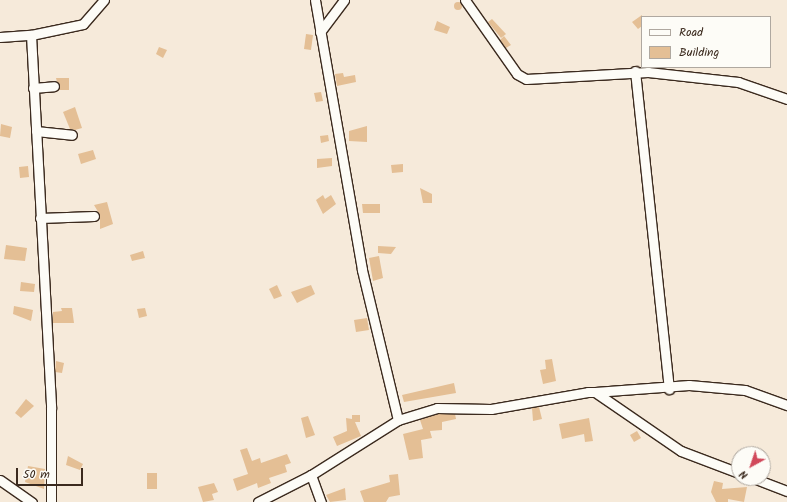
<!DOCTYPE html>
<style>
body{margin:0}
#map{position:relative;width:787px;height:502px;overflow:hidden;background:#f6eada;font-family:Kalam,sans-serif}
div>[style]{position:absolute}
.building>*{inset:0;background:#e4bf95}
.round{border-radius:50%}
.roads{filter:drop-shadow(1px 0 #3b2a1e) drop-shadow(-1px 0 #3b2a1e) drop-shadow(0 1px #3b2a1e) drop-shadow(0 -1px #3b2a1e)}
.minor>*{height:9px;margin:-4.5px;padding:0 4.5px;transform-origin:4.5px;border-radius:4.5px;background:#fdfcf7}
span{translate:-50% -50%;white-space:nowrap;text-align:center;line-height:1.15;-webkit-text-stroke:3.5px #fdfcf7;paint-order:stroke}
.legend{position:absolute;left:641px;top:16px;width:130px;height:52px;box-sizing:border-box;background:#fdfcf7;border:1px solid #afa8a0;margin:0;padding:5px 7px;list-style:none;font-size:12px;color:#3b2a1e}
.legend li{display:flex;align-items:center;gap:8px;height:20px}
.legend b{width:20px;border:1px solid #afa8a0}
.north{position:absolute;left:731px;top:446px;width:40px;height:40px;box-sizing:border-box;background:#fdfcf7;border:1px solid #afa8a0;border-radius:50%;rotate:220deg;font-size:11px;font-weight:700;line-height:16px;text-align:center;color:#3b2a1e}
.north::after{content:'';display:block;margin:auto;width:14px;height:18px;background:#d1495b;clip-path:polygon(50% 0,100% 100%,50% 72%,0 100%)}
.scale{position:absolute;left:16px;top:468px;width:67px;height:18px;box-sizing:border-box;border:2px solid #3b2a1e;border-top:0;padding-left:5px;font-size:12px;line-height:14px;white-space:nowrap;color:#3b2a1e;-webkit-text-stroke:3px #fdfcf7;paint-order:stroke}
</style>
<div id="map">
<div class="building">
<i class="round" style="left:454px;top:2px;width:8px;height:8px"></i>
<i style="clip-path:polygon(642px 15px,642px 26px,638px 29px,632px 22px)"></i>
<i style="clip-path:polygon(492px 19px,506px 34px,501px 38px,488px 22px)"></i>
<i style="clip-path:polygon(437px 21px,450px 27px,447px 34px,434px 30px)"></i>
<i style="clip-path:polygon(306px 34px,313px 35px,311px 50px,304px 49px)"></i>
<i style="clip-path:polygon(504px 36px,511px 45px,506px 48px,500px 40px)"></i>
<i style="clip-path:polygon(159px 47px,167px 50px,163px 58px,156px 54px)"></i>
<i style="clip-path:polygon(343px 73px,344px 77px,355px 75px,356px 82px,337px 86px,335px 74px)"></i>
<i style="clip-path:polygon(56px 78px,69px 78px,69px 90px,59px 90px)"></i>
<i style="clip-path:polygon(321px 92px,323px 101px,316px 102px,314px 93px)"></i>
<i style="clip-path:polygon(75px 107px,82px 128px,75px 130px,70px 129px,63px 112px)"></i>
<i style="clip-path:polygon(1px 124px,12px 127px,10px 138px,0 136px)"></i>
<i style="clip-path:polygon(367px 126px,367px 142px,349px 141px,349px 131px)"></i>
<i style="clip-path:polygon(328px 135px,329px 141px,321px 143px,320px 136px)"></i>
<i style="clip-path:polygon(93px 150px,96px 159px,81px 164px,78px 154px)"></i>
<i style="clip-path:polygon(332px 158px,332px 166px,317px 168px,317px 159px)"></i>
<i style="clip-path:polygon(403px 164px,403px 172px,392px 173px,391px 165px)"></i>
<i style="clip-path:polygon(28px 166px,29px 177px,20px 178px,19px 167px)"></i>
<i style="clip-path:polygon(420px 188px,432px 194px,432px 203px,423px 203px)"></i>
<i style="clip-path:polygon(323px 195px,325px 199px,331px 195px,336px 204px,323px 214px,316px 200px)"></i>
<i style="clip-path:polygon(107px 202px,113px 224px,100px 229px,100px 215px,94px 205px)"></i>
<i style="clip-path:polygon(362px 204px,380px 204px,380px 213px,363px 213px)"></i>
<i style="clip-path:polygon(6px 245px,27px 248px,25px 261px,4px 259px)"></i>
<i style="clip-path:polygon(378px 246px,396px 247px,391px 254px,378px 253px)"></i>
<i style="clip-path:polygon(143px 251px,145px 258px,132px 261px,130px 255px)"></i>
<i style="clip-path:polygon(379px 256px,383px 278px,373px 281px,369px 258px)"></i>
<i style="clip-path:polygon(21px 282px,35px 284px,34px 292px,20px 291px)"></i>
<i style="clip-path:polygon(277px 285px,282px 296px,274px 299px,269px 289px)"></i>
<i style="clip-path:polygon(311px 285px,315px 294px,297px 303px,291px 292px)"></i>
<i style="clip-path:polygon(14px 306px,33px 310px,31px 321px,13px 314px)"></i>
<i style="clip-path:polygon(61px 308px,72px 308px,74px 323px,53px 323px,53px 312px,62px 311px)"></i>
<i style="clip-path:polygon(145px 308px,147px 316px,139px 318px,137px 309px)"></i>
<i style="clip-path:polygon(367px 318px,369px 330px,356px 332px,354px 320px)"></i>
<i style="clip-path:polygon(552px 359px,556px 381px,543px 384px,540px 370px,546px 369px,545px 360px)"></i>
<i style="clip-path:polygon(56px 361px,64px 363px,62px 373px,55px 372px)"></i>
<i style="clip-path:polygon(454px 383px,456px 393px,404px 402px,402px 395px)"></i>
<i style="clip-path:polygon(26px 399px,34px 406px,21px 418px,15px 413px)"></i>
<i style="clip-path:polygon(539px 407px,542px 419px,533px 421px,532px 408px)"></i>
<i style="clip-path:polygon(438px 414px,455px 414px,456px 419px,442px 422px,442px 430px,430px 431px,432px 438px,421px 440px,423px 458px,409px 460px,403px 434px,423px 429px,420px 420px)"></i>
<i style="clip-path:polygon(352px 415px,360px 415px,360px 422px,355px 422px,361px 436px,337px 446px,333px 437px,347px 431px,346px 418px,352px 419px)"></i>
<i style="clip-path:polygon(308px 416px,315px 435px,306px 438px,301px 418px)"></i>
<i style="clip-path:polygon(589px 418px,593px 441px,585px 442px,584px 434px,562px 439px,559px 424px)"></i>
<i style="clip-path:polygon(637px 431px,641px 438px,634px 442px,630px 435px)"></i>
<i style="clip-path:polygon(247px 448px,252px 461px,260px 458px,261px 463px,287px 454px,291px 463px,285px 465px,287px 472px,269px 478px,271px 483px,258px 488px,257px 483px,237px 491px,233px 479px,248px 474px,240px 450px)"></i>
<i style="clip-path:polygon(68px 456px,83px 464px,80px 470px,66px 465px)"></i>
<i style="clip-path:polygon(28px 466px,45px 469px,44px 489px,25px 482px)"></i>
<i style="clip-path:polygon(147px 473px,157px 473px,157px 489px,147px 489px)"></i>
<i style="clip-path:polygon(398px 474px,400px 495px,389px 497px,386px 502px,364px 502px,360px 491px,390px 482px,389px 475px)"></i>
<i style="clip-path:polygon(714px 481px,723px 483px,722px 489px,747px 487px,744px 502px,728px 499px,728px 502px,716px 502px,711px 492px)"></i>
<i style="clip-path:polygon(214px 483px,218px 492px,212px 494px,214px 500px,203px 502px,198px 487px)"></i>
<i style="clip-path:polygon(345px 488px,346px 500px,330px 502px,326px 495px)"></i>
</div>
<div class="roads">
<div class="minor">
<i style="left:315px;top:0;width:274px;rotate:80.1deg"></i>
<i style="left:362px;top:270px;width:154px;rotate:76.5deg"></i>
<i style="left:465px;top:0;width:90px;rotate:54.9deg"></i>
<i style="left:517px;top:74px;width:10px;rotate:29deg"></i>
<i style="left:526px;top:79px;width:122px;rotate:-3.3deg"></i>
<i style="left:648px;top:72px;width:91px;rotate:6.3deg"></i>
<i style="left:738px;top:82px;width:52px;rotate:19.1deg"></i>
<i style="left:320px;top:32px;width:40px;rotate:-53deg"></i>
<i style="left:31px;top:35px;width:374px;rotate:86.9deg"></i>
<i style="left:51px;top:408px;width:94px;rotate:90deg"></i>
<i style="left:0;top:37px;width:31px;rotate:-4deg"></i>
<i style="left:31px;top:35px;width:53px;rotate:-11.9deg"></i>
<i style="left:83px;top:24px;width:32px;rotate:-49deg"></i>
<i style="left:635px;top:71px;width:320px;rotate:83.9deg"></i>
<i style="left:33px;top:88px;width:21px;rotate:-5deg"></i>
<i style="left:36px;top:131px;width:36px;rotate:6deg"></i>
<i style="left:40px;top:218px;width:54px;rotate:-2.1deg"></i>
<i style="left:595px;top:392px;width:94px;rotate:-4.3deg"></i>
<i style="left:689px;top:385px;width:56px;rotate:5.1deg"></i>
<i style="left:745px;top:390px;width:45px;rotate:19.7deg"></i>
<i style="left:311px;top:475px;width:29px;rotate:70deg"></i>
<i style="left:753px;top:478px;width:36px;rotate:21deg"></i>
<i style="left:0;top:480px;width:39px;rotate:35deg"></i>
<i style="left:258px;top:502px;width:59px;rotate:-27deg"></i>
<i style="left:311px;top:475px;width:103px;rotate:-32.3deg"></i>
<i style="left:398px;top:420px;width:41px;rotate:-17.1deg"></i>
<i style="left:437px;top:408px;width:54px;rotate:1.1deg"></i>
<i style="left:491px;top:409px;width:98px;rotate:-9.9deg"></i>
<i style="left:588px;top:392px;width:7px"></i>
<i style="left:595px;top:392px;width:104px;rotate:34.5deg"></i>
<i style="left:681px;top:451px;width:62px;rotate:20.8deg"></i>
</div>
</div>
<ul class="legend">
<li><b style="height:5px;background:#fdfcf7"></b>Road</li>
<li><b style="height:11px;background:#e4bf95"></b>Building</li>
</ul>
<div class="north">N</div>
<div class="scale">50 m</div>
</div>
